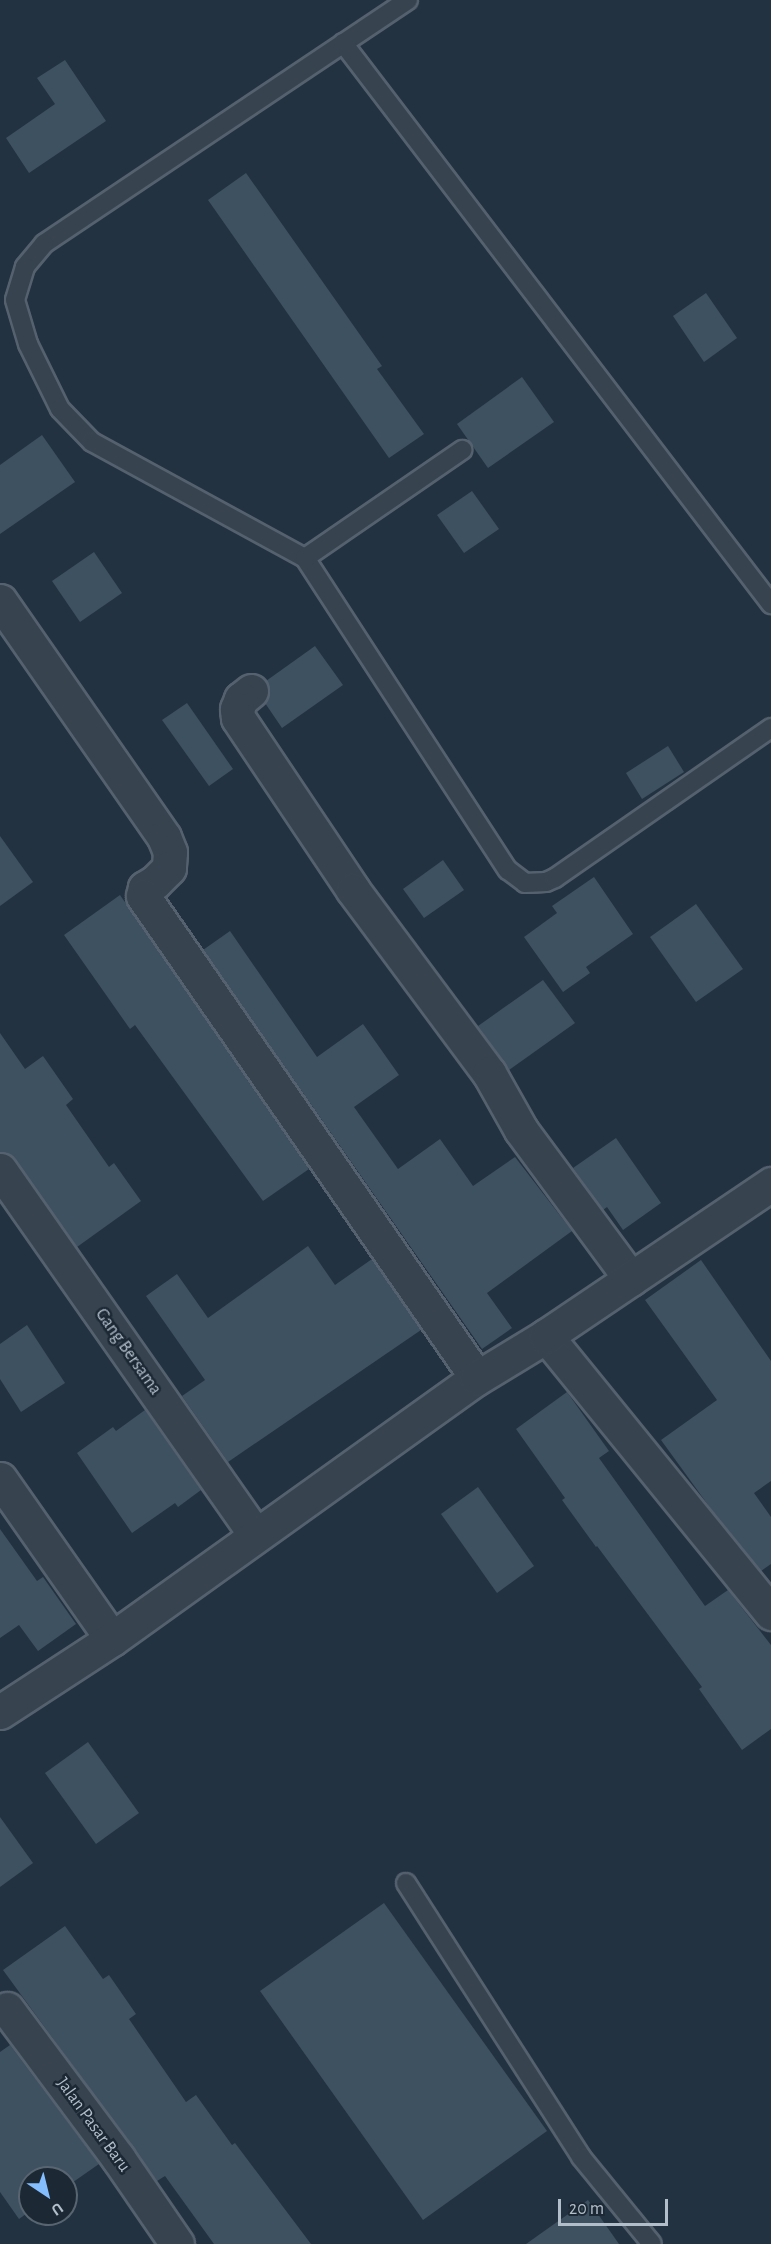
<!DOCTYPE html>
<style>
body{margin:0}
#map{position:relative;width:771px;height:2244px;overflow:hidden;background:#233241;font-family:"Alegreya Sans",sans-serif}
div>[style]{position:absolute}
.building>*{inset:0;background:#3e5160}
.roads{filter:drop-shadow(2px 0 #55616e) drop-shadow(-2px 0 #55616e) drop-shadow(0 2px #55616e) drop-shadow(0 -2px #55616e)}
.service>*{height:18px;margin:-9px;padding:0 9px;transform-origin:9px;border-radius:9px;background:#374450}
.minor>*{height:33px;margin:-16.5px;padding:0 16.5px;transform-origin:16.5px;border-radius:16.5px;background:#374450}
span{translate:-50% -50%;white-space:nowrap;text-align:center;line-height:1.15;-webkit-text-stroke:5px #1c2935;paint-order:stroke}
.street-label{font-size:18px;color:#b3becb}
.north{position:absolute;left:18px;top:2166px;width:60px;height:60px;box-sizing:border-box;background:#1c2935;border:2px solid #586571;border-radius:50%;rotate:145deg;font-size:16px;font-weight:700;line-height:24px;text-align:center;color:#b3becb}
.north::after{content:'';display:block;margin:auto;width:21px;height:27px;background:#84beff;clip-path:polygon(50% 0,100% 100%,50% 72%,0 100%)}
.scale{position:absolute;left:558px;top:2199px;width:110px;height:27px;box-sizing:border-box;border:3px solid #b3becb;border-top:0;padding-left:8px;font-size:18px;line-height:21px;white-space:nowrap;color:#b3becb;-webkit-text-stroke:4px #1c2935;paint-order:stroke}
</style>
<div id="map">
<div class="building">
<i style="clip-path:polygon(65px 60px,106px 121px,29px 173px,6px 138px,55px 104px,37px 78px)"></i>
<i style="clip-path:polygon(246px 173px,382px 366px,377px 369px,424px 434px,389px 458px,208px 200px)"></i>
<i style="clip-path:polygon(706px 293px,737px 338px,704px 362px,673px 316px)"></i>
<i style="clip-path:polygon(522px 377px,554px 422px,488px 468px,457px 424px)"></i>
<i style="clip-path:polygon(42px 435px,75px 482px,0 534px,0 465px)"></i>
<i style="clip-path:polygon(472px 491px,499px 529px,464px 553px,437px 515px)"></i>
<i style="clip-path:polygon(94px 552px,122px 593px,80px 622px,52px 581px)"></i>
<i style="clip-path:polygon(315px 646px,343px 685px,282px 728px,265px 703px,270px 689px,266px 681px)"></i>
<i style="clip-path:polygon(187px 703px,233px 769px,209px 786px,162px 720px)"></i>
<i style="clip-path:polygon(668px 746px,684px 772px,642px 799px,626px 773px)"></i>
<i style="clip-path:polygon(0 836px,33px 882px,0 906px)"></i>
<i style="clip-path:polygon(443px 860px,464px 890px,424px 918px,403px 889px)"></i>
<i style="clip-path:polygon(594px 877px,633px 934px,586px 967px,590px 973px,563px 992px,524px 937px,557px 913px,552px 906px)"></i>
<i style="clip-path:polygon(120px 895px,309px 1169px,263px 1201px,135px 1025px,130px 1029px,64px 935px)"></i>
<i style="clip-path:polygon(696px 904px,743px 969px,696px 1002px,650px 937px)"></i>
<i style="clip-path:polygon(230px 931px,317px 1057px,363px 1024px,399px 1075px,354px 1107px,398px 1169px,440px 1139px,473px 1186px,515px 1157px,572px 1231px,487px 1293px,512px 1328px,482px 1349px,203px 950px)"></i>
<i style="clip-path:polygon(543px 980px,575px 1023px,509px 1070px,478px 1026px)"></i>
<i style="clip-path:polygon(0 1033px,25px 1069px,43px 1056px,73px 1099px,66px 1105px,109px 1167px,114px 1163px,141px 1201px,77px 1247px,15px 1159px,8px 1153px,0 1152px)"></i>
<i style="clip-path:polygon(616px 1138px,661px 1203px,623px 1230px,607px 1207px,603px 1210px,573px 1168px)"></i>
<i style="clip-path:polygon(308px 1246px,335px 1285px,372px 1259px,421px 1330px,228px 1462px,182px 1396px,205px 1380px,146px 1296px,177px 1274px,208px 1318px)"></i>
<i style="clip-path:polygon(701px 1260px,771px 1361px,771px 1481px,754px 1493px,771px 1517px,771px 1564px,761px 1571px,711px 1509px,661px 1440px,717px 1400px,645px 1300px)"></i>
<i style="clip-path:polygon(27px 1325px,65px 1383px,21px 1412px,0 1379px,0 1344px)"></i>
<i style="clip-path:polygon(567px 1392px,609px 1451px,599px 1458px,705px 1606px,728px 1590px,771px 1645px,771px 1729px,742px 1750px,699px 1689px,702px 1687px,597px 1546px,596px 1547px,562px 1500px,565px 1498px,516px 1429px)"></i>
<i style="clip-path:polygon(145px 1410px,201px 1490px,178px 1507px,175px 1503px,132px 1533px,77px 1453px,113px 1427px,116px 1431px)"></i>
<i style="clip-path:polygon(478px 1487px,534px 1566px,497px 1593px,441px 1514px)"></i>
<i style="clip-path:polygon(0 1529px,37px 1581px,43px 1577px,76px 1624px,38px 1651px,19px 1625px,0 1638px)"></i>
<i style="clip-path:polygon(88px 1742px,139px 1813px,96px 1844px,45px 1773px)"></i>
<i style="clip-path:polygon(0 1817px,33px 1863px,0 1887px)"></i>
<i style="clip-path:polygon(384px 1903px,547px 2131px,423px 2220px,260px 1991px)"></i>
<i style="clip-path:polygon(65px 1926px,103px 1979px,109px 1975px,136px 2014px,129px 2019px,186px 2102px,196px 2095px,232px 2145px,235px 2143px,311px 2244px,214px 2244px,165px 2176px,157px 2181px,3px 1970px)"></i>
<i style="clip-path:polygon(10px 2045px,99px 2164px,66px 2187px,66px 2178px,30px 2178px,30px 2211px,19px 2219px,0 2192px,0 2052px)"></i>
<i style="clip-path:polygon(588px 2200px,619px 2244px,526px 2244px)"></i>
</div>
<div class="roads">
<div class="service">
<i style="left:408px;top:0;width:438px;rotate:146.2deg"></i>
<i style="left:44px;top:244px;width:30px;rotate:130deg"></i>
<i style="left:25px;top:267px;width:34px;rotate:107deg"></i>
<i style="left:15px;top:300px;width:46px;rotate:73.5deg"></i>
<i style="left:28px;top:344px;width:72px;rotate:63.8deg"></i>
<i style="left:60px;top:409px;width:46px;rotate:45.9deg"></i>
<i style="left:92px;top:442px;width:243px;rotate:28.6deg"></i>
<i style="left:305px;top:558px;width:372px;rotate:57deg"></i>
<i style="left:508px;top:870px;width:21px;rotate:37deg"></i>
<i style="left:525px;top:883px;width:21px;rotate:-3deg"></i>
<i style="left:546px;top:882px;width:10px;rotate:-24deg"></i>
<i style="left:555px;top:878px;width:263px;rotate:-34.8deg"></i>
<i style="left:343px;top:43px;width:706px;rotate:52.66deg"></i>
<i style="left:305px;top:558px;width:191px;rotate:-34.5deg"></i>
<i style="left:406px;top:1883px;width:325px;rotate:57.4deg"></i>
<i style="left:581px;top:2157px;width:112px;rotate:50.8deg"></i>
</div>
<div class="minor">
<i style="left:0;top:601px;width:287px;rotate:55.2deg"></i>
<i style="left:164px;top:837px;width:16px;rotate:68deg"></i>
<i style="left:170px;top:852px;width:16px;rotate:94deg"></i>
<i style="left:169px;top:868px;width:20px;rotate:135deg"></i>
<i style="left:155px;top:882px;width:12px;rotate:149deg"></i>
<i style="left:145px;top:888px;width:8px;rotate:104deg"></i>
<i style="left:143px;top:896px;width:586px;rotate:55.28deg"></i>
<i style="left:251px;top:691px;width:13px;rotate:141deg"></i>
<i style="left:241px;top:699px;width:11px;rotate:112deg"></i>
<i style="left:237px;top:709px;width:9px;rotate:84deg"></i>
<i style="left:238px;top:718px;width:207px;rotate:56.2deg"></i>
<i style="left:353px;top:890px;width:228px;rotate:53.4deg"></i>
<i style="left:489px;top:1073px;width:65px;rotate:60.7deg"></i>
<i style="left:521px;top:1130px;width:185px;rotate:53.6deg"></i>
<i style="left:0;top:1170px;width:446px;rotate:55deg"></i>
<i style="left:546px;top:1336px;width:357px;rotate:50.9deg"></i>
<i style="left:0;top:1479px;width:195px;rotate:55deg"></i>
<i style="left:0;top:1712px;width:134px;rotate:-33.1deg"></i>
<i style="left:112px;top:1639px;width:449px;rotate:-35.6deg"></i>
<i style="left:477px;top:1378px;width:81px;rotate:-31.3deg"></i>
<i style="left:546px;top:1336px;width:272px;rotate:-34deg"></i>
<i style="left:7px;top:2009px;width:186px;rotate:53.3deg"></i>
<i style="left:118px;top:2158px;width:104px;rotate:55.5deg"></i>
</div>
</div>
<div class="street-label">
<span style="left:128px;top:1352px;rotate:55deg">Gang Bersama</span>
<span style="left:93px;top:2125px;rotate:54deg">Jalan Pasar Baru</span>
</div>
<div class="north">U</div>
<div class="scale">20 m</div>
</div>
